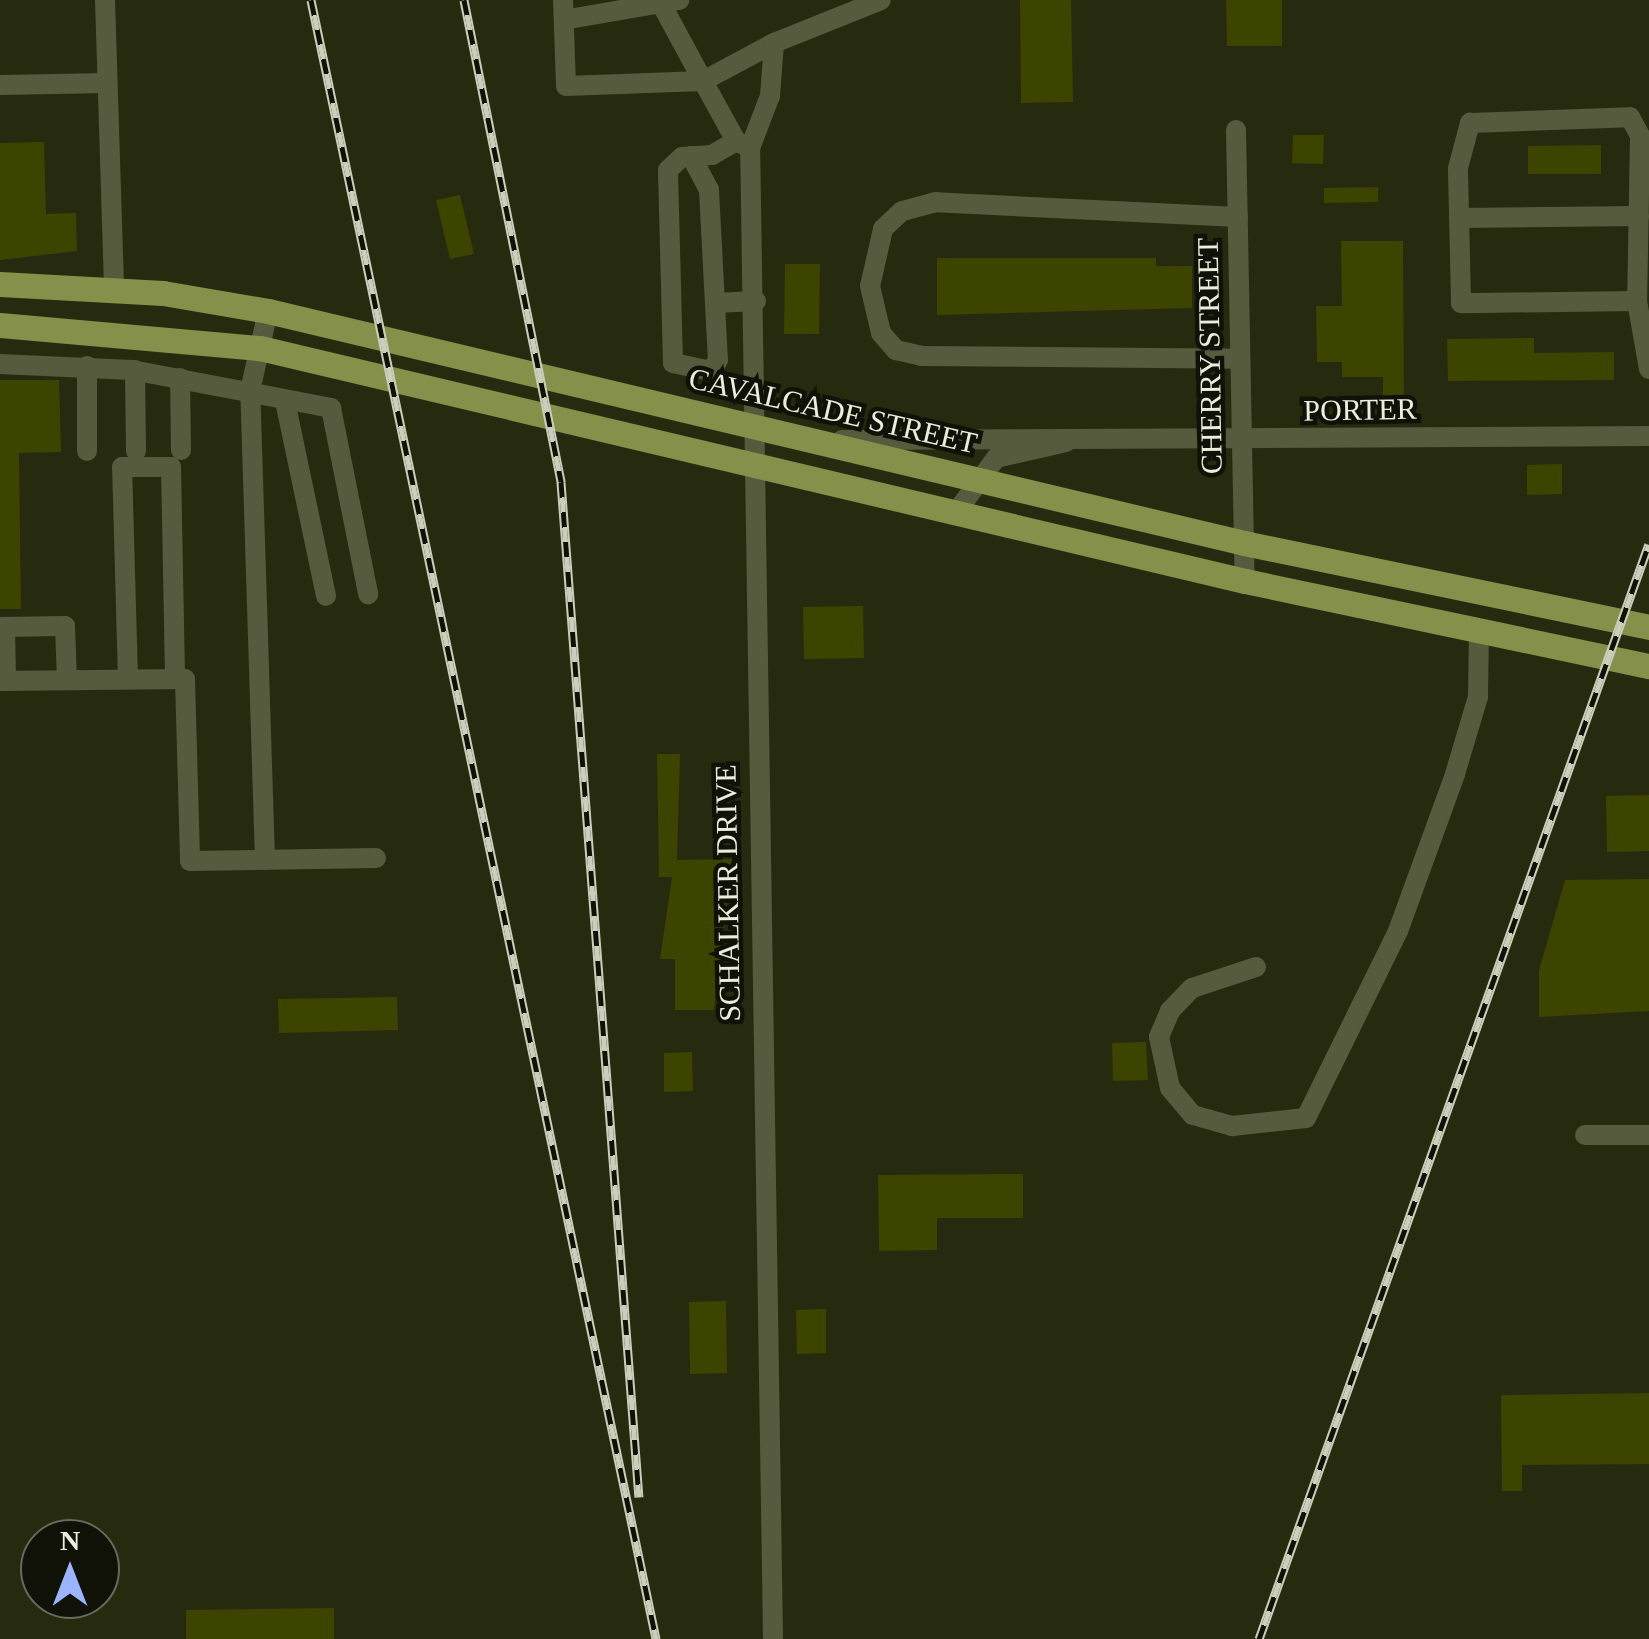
<!DOCTYPE html>
<style>
body{margin:0}
#map{position:relative;width:1649px;height:1639px;overflow:hidden;background:#262b0f;font-family:Georgia,serif}
div>[style]{position:absolute}
.building>*{inset:0;background:#3c4400}
.minor>*{height:20px;margin:-10px;padding:0 10px;transform-origin:10px;border-radius:10px;background:#565b3e}
.major>*{height:25px;margin:-12.5px;padding:0 12.5px;transform-origin:12.5px;border-radius:12.5px;background:#85904b}
.rail>*{height:9px;margin-top:-4.5px;transform-origin:0;background:repeating-linear-gradient(90deg,#101207 0 15px,#cacebb 0 30px);box-sizing:border-box;border-block:2px solid #cacebb}
span{translate:-50% -50%;white-space:nowrap;text-align:center;line-height:1.15;-webkit-text-stroke:9px #101207;paint-order:stroke}
.street-label{font-size:30px;color:#eaeedd}
.north{position:absolute;left:20px;top:1519px;width:100px;height:100px;box-sizing:border-box;background:#101207;border:2px solid #676a5d;border-radius:50%;rotate:0deg;font-size:28px;font-weight:700;line-height:40px;text-align:center;color:#eaeedd}
.north::after{content:'';display:block;margin:auto;width:35px;height:45px;background:#9cb4fd;clip-path:polygon(50% 0,100% 100%,50% 72%,0 100%)}
</style>
<div id="map">
<div class="building">
<i style="clip-path:polygon(1020px 0,1071px 0,1073px 102px,1021px 103px)"></i>
<i style="clip-path:polygon(1226px 0,1282px 0,1282px 46px,1227px 46px)"></i>
<i style="clip-path:polygon(1293px 135px,1324px 135px,1323px 164px,1292px 163px)"></i>
<i style="clip-path:polygon(44px 142px,46px 214px,76px 213px,77px 251px,0 260px,0 143px)"></i>
<i style="clip-path:polygon(1601px 145px,1601px 174px,1528px 174px,1528px 146px)"></i>
<i style="clip-path:polygon(1378px 187px,1378px 202px,1324px 203px,1324px 188px)"></i>
<i style="clip-path:polygon(460px 195px,474px 254px,450px 259px,436px 200px)"></i>
<i style="clip-path:polygon(1341px 241px,1403px 241px,1404px 406px,1383px 407px,1383px 377px,1342px 377px,1342px 362px,1317px 362px,1316px 306px,1342px 306px)"></i>
<i style="clip-path:polygon(937px 258px,1156px 258px,1156px 266px,1192px 266px,1192px 308px,937px 315px)"></i>
<i style="clip-path:polygon(785px 264px,820px 264px,819px 334px,784px 334px)"></i>
<i style="clip-path:polygon(1534px 338px,1534px 353px,1614px 352px,1614px 380px,1448px 381px,1447px 339px)"></i>
<i style="clip-path:polygon(0 380px,59px 380px,61px 452px,19px 453px,21px 609px,0 609px)"></i>
<i style="clip-path:polygon(1562px 464px,1562px 494px,1527px 495px,1527px 465px)"></i>
<i style="clip-path:polygon(863px 606px,864px 658px,804px 659px,803px 607px)"></i>
<i style="clip-path:polygon(657px 754px,680px 754px,677px 860px,732px 859px,714px 1010px,675px 1010px,675px 959px,660px 959px,672px 877px,659px 877px)"></i>
<i style="clip-path:polygon(1649px 795px,1649px 851px,1607px 852px,1606px 796px)"></i>
<i style="clip-path:polygon(1649px 879px,1649px 1011px,1539px 1017px,1539px 970px,1565px 880px)"></i>
<i style="clip-path:polygon(397px 997px,398px 1030px,279px 1033px,278px 999px)"></i>
<i style="clip-path:polygon(1146px 1042px,1148px 1080px,1113px 1081px,1112px 1043px)"></i>
<i style="clip-path:polygon(692px 1052px,693px 1091px,664px 1092px,664px 1053px)"></i>
<i style="clip-path:polygon(1023px 1174px,1023px 1218px,937px 1218px,937px 1250px,879px 1251px,878px 1175px)"></i>
<i style="clip-path:polygon(726px 1301px,727px 1373px,690px 1374px,689px 1302px)"></i>
<i style="clip-path:polygon(826px 1309px,826px 1353px,797px 1354px,796px 1310px)"></i>
<i style="clip-path:polygon(1649px 1393px,1649px 1464px,1522px 1465px,1522px 1491px,1502px 1491px,1501px 1395px)"></i>
<i style="clip-path:polygon(334px 1608px,334px 1639px,186px 1639px,186px 1610px)"></i>
</div>
<div class="minor">
<i style="left:105px;top:0;width:288px;rotate:88.2deg"></i>
<i style="left:563px;top:0;width:86px;rotate:88deg"></i>
<i style="left:566px;top:86px;width:137px;rotate:-2.1deg"></i>
<i style="left:703px;top:81px;width:68px;rotate:61.2deg"></i>
<i style="left:736px;top:141px;width:13px;rotate:27deg"></i>
<i style="left:663px;top:7px;width:84px;rotate:61.6deg"></i>
<i style="left:703px;top:81px;width:81px;rotate:-28.2deg"></i>
<i style="left:569px;top:19px;width:112px;rotate:-9.8deg"></i>
<i style="left:0;top:85px;width:107px;rotate:-1.1deg"></i>
<i style="left:1236px;top:130px;width:451px;rotate:88.9deg"></i>
<i style="left:691px;top:156px;width:38px;rotate:62deg"></i>
<i style="left:709px;top:190px;width:170px;rotate:87deg"></i>
<i style="left:718px;top:360px;width:13px;rotate:122deg"></i>
<i style="left:711px;top:371px;width:39px;rotate:-168deg"></i>
<i style="left:673px;top:363px;width:193px;rotate:-91.5deg"></i>
<i style="left:668px;top:170px;width:19px;rotate:-43deg"></i>
<i style="left:682px;top:157px;width:30px;rotate:-4deg"></i>
<i style="left:712px;top:155px;width:28px;rotate:-30deg"></i>
<i style="left:1238px;top:217px;width:302px;rotate:-177.2deg"></i>
<i style="left:936px;top:202px;width:35px;rotate:165deg"></i>
<i style="left:902px;top:211px;width:26px;rotate:137deg"></i>
<i style="left:883px;top:229px;width:58px;rotate:102.8deg"></i>
<i style="left:870px;top:286px;width:48px;rotate:76.8deg"></i>
<i style="left:881px;top:333px;width:23px;rotate:49deg"></i>
<i style="left:896px;top:350px;width:26px;rotate:13deg"></i>
<i style="left:921px;top:356px;width:319px;rotate:0.5deg"></i>
<i style="left:1459px;top:218px;width:180px;rotate:-0.6deg"></i>
<i style="left:1637px;top:301px;width:176px;rotate:179.3deg"></i>
<i style="left:1461px;top:303px;width:135px;rotate:-91.3deg"></i>
<i style="left:1458px;top:168px;width:47px;rotate:-75.1deg"></i>
<i style="left:1470px;top:123px;width:160px;rotate:-2.1deg"></i>
<i style="left:1630px;top:117px;width:21px;rotate:62deg"></i>
<i style="left:1640px;top:136px;width:165px;rotate:91deg"></i>
<i style="left:1637px;top:301px;width:69px;rotate:80deg"></i>
<i style="left:716px;top:303px;width:40px;rotate:-2.9deg"></i>
<i style="left:0;top:364px;width:132px;rotate:2.6deg"></i>
<i style="left:132px;top:370px;width:203px;rotate:10.8deg"></i>
<i style="left:331px;top:408px;width:190px;rotate:78.7deg"></i>
<i style="left:87px;top:366px;width:85px;rotate:90deg"></i>
<i style="left:135px;top:370px;width:81px;rotate:89.3deg"></i>
<i style="left:180px;top:378px;width:72px;rotate:89.2deg"></i>
<i style="left:286px;top:406px;width:194px;rotate:78.1deg"></i>
<i style="left:842px;top:440px;width:807px;rotate:-0.28deg"></i>
<i style="left:955px;top:514px;width:69px;rotate:-53.8deg"></i>
<i style="left:996px;top:458px;width:72px;rotate:-12.9deg"></i>
<i style="left:0;top:627px;width:65px;rotate:-0.9deg"></i>
<i style="left:65px;top:626px;width:54px;rotate:87.9deg"></i>
<i style="left:5px;top:627px;width:54px;rotate:88.9deg"></i>
<i style="left:128px;top:679px;width:212px;rotate:-91.6deg"></i>
<i style="left:122px;top:467px;width:49px"></i>
<i style="left:171px;top:467px;width:212px;rotate:88.9deg"></i>
<i style="left:0;top:681px;width:185px;rotate:-0.6deg"></i>
<i style="left:185px;top:679px;width:182px;rotate:88.4deg"></i>
<i style="left:190px;top:861px;width:186px;rotate:-0.9deg"></i>
<i style="left:265px;top:860px;width:469px;rotate:-91.8deg"></i>
<i style="left:250px;top:391px;width:82px;rotate:-77.3deg"></i>
<i style="left:1256px;top:967px;width:67px;rotate:161.8deg"></i>
<i style="left:1192px;top:988px;width:32px;rotate:134deg"></i>
<i style="left:1170px;top:1011px;width:28px;rotate:113deg"></i>
<i style="left:1159px;top:1037px;width:52px;rotate:77.8deg"></i>
<i style="left:1170px;top:1088px;width:35px;rotate:50deg"></i>
<i style="left:1193px;top:1115px;width:41px;rotate:15.8deg"></i>
<i style="left:1232px;top:1126px;width:74px;rotate:-6.2deg"></i>
<i style="left:1306px;top:1118px;width:208px;rotate:-63.8deg"></i>
<i style="left:1398px;top:931px;width:167px;rotate:-70deg"></i>
<i style="left:1455px;top:774px;width:80px;rotate:-73.4deg"></i>
<i style="left:1478px;top:697px;width:68px;rotate:-89.2deg"></i>
<i style="left:1585px;top:1135px;width:64px"></i>
<i style="left:773px;top:1637px;width:1489px;rotate:-90.88deg"></i>
<i style="left:750px;top:148px;width:56px;rotate:-69deg"></i>
<i style="left:770px;top:96px;width:53px;rotate:-85.7deg"></i>
<i style="left:774px;top:43px;width:115px;rotate:-21.9deg"></i>
</div>
<div class="major">
<i style="left:0;top:284px;width:163px;rotate:3.2deg"></i>
<i style="left:163px;top:293px;width:107px;rotate:9.7deg"></i>
<i style="left:268px;top:311px;width:1003px;rotate:13.37deg"></i>
<i style="left:1244px;top:543px;width:414px;rotate:11.7deg"></i>
<i style="left:0;top:325px;width:261px;rotate:5.1deg"></i>
<i style="left:260px;top:348px;width:1012px;rotate:13.31deg"></i>
<i style="left:1245px;top:581px;width:413px;rotate:11.9deg"></i>
</div>
<div class="rail">
<i style="left:311px;top:0;width:1675px;rotate:78.11deg"></i>
<i style="left:464px;top:0;width:492px;rotate:78.6deg"></i>
<i style="left:561px;top:482px;width:1018px;rotate:85.61deg"></i>
<i style="left:1259px;top:1639px;width:1162px;rotate:-70.4deg"></i>
</div>
<div class="street-label">
<span style="left:1210px;top:356px;rotate:-91deg">CHERRY STREET</span>
<span style="left:1360px;top:410px;rotate:-1deg">PORTER</span>
<span style="left:833px;top:411px;rotate:13deg">CAVALCADE STREET</span>
<span style="left:728px;top:893px;rotate:-91deg">SCHALKER DRIVE</span>
</div>
<div class="north">N</div>
</div>
